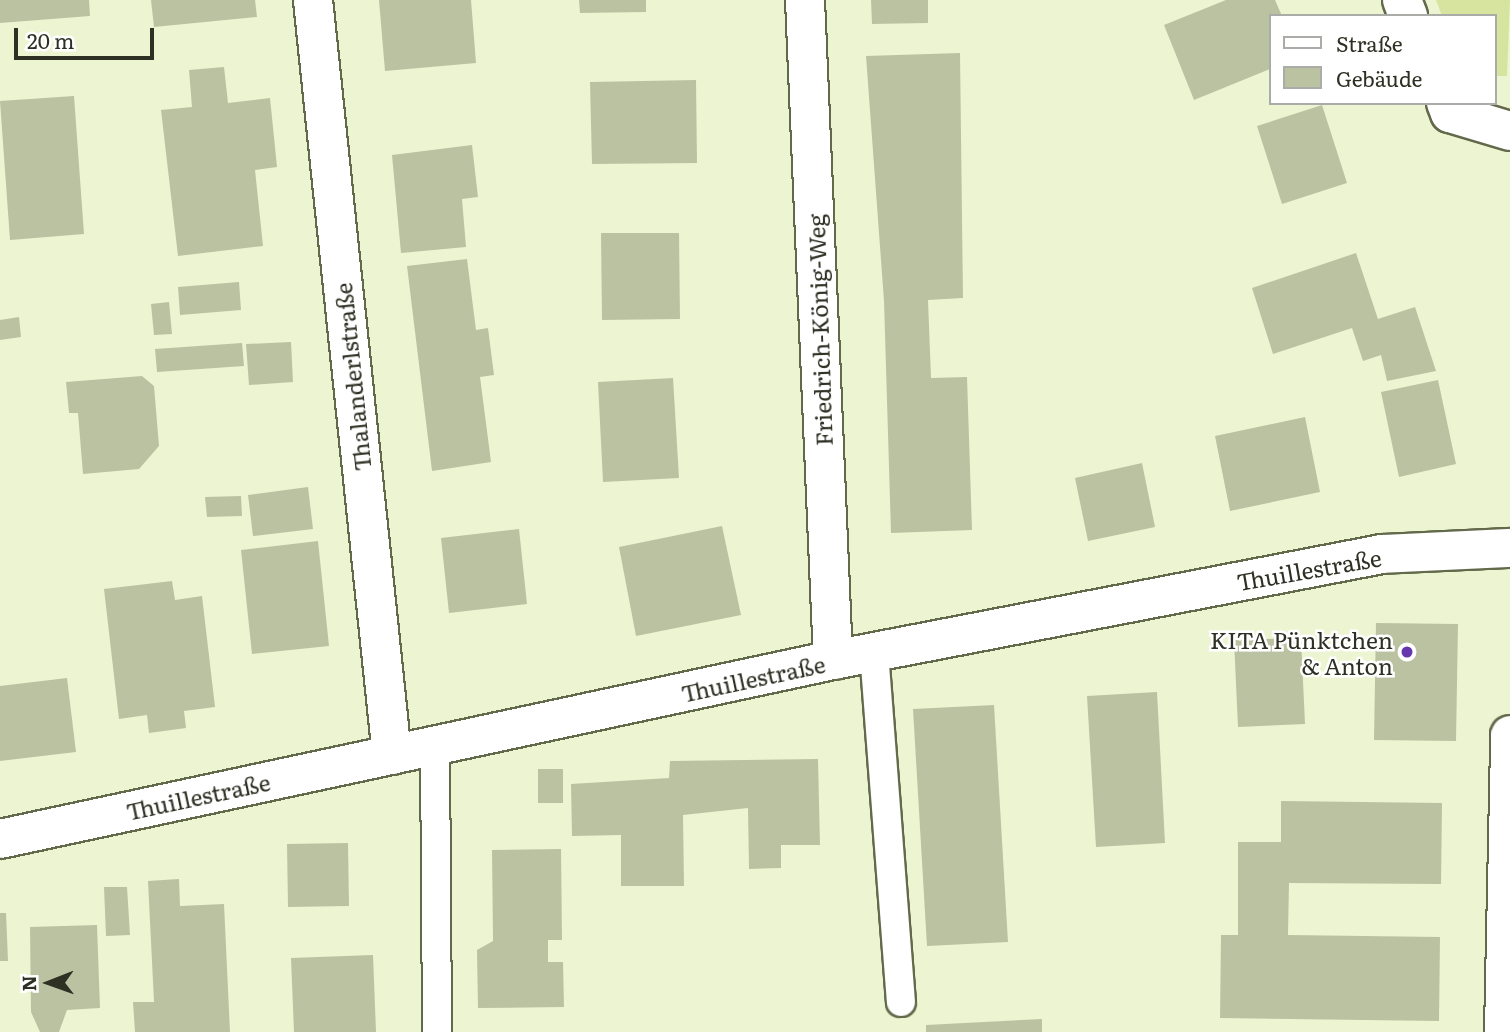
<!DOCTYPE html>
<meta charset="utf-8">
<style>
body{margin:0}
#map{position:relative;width:1510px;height:1032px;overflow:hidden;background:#edf4d2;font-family:Literata,serif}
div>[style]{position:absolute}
.green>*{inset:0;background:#d6e4a0}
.building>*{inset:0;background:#bbc2a2}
.roads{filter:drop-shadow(2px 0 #63694b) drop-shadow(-2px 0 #63694b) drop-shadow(0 2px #63694b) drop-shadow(0 -2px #63694b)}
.service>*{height:28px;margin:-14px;padding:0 14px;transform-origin:14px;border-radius:14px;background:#fff}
.minor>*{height:38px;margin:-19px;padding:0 19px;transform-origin:19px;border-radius:19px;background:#fff}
.dots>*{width:19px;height:19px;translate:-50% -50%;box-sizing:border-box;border:4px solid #fff;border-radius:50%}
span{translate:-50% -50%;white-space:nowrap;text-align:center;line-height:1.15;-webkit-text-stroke:5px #fff;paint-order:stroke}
.street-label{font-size:23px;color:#2d3023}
.poi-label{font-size:23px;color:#2d3023}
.right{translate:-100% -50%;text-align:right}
.legend{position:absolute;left:1269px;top:14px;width:228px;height:91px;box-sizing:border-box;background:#fff;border:2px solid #abaca7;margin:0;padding:9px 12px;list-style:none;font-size:21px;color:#2d3023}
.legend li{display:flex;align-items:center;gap:14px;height:35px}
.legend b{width:35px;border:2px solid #abaca7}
.north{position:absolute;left:14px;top:948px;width:70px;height:70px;-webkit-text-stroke:5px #fff;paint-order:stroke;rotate:269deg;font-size:19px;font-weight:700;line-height:28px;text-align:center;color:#2d3023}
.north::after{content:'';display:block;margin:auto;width:24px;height:32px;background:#2d3023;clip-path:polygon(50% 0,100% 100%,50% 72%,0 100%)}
.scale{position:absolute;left:14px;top:28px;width:140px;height:32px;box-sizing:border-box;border:4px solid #2d3023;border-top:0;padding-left:9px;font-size:21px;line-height:24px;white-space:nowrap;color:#2d3023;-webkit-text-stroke:5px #fff;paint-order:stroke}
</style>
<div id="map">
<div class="green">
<i style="clip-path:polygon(1436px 0,1510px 0,1507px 76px,1494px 76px,1494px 16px,1442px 16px)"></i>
</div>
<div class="building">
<i style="clip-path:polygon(0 0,89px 0,90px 16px,0 23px)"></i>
<i style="clip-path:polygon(151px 0,255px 0,257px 17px,154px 27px)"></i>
<i style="clip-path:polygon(379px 0,471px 0,476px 63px,385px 71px)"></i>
<i style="clip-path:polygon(579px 0,646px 0,646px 12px,580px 13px)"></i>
<i style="clip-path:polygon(871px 0,928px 0,928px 23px,872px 24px)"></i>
<i style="clip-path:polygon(1226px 0,1275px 0,1282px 16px,1270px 16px,1270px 69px,1194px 100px,1164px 25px)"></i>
<i style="clip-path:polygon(960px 53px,963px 298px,928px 300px,931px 378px,967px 377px,972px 530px,891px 533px,884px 301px,866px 56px)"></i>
<i style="clip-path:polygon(224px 67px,228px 103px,270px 98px,277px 167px,255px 170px,263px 246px,178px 256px,161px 110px,192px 107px,189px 70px)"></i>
<i style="clip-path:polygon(696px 80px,697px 163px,592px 164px,590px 82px)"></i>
<i style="clip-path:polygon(74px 96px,84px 234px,10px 240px,0 101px)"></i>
<i style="clip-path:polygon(1322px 105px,1347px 183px,1282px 204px,1257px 126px)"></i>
<i style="clip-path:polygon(472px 145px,478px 197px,462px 199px,466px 247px,401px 253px,392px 155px)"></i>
<i style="clip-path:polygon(601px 233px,679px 233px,680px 319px,602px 320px)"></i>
<i style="clip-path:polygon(1356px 253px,1378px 319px,1415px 307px,1436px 371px,1387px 381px,1381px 355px,1363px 361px,1352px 328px,1273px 354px,1252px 288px)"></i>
<i style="clip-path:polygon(467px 259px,476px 330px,488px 328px,494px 375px,480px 377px,491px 462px,432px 471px,407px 266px)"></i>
<i style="clip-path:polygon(239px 282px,241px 310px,180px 315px,178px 287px)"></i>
<i style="clip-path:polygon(169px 302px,172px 334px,154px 335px,151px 304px)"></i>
<i style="clip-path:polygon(19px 317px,21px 337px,0 340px,0 320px)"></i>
<i style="clip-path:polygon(291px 342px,293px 382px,249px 385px,246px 344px)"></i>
<i style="clip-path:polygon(242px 343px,244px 366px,157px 372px,155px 349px)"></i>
<i style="clip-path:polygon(142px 376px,154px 386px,159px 446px,139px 469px,83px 474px,78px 413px,69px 413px,66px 382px)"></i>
<i style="clip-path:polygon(673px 378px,679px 478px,603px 482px,598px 382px)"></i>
<i style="clip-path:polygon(1438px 380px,1456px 464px,1399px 477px,1381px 392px)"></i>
<i style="clip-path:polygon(1305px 417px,1320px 492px,1230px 511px,1215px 436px)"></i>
<i style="clip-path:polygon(1142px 463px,1155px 527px,1088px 541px,1075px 478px)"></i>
<i style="clip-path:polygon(308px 487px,313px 529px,253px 536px,248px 495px)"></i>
<i style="clip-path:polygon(241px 496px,242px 516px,207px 517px,205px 497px)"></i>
<i style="clip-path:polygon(722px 526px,741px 615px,636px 636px,619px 547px)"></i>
<i style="clip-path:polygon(519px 529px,527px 604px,449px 613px,441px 538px)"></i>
<i style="clip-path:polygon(318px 541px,329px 646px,252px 654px,241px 550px)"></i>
<i style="clip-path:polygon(172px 581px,175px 600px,202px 596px,215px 707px,184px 711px,186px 728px,149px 733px,147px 715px,119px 719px,104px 589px)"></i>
<i style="clip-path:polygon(1376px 623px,1458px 624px,1456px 741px,1374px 740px)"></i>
<i style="clip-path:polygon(1301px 638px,1305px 724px,1238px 727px,1234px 640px)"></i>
<i style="clip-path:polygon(67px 678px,76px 752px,0 761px,0 686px)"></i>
<i style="clip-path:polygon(1157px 692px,1165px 843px,1096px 847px,1087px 696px)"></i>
<i style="clip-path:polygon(994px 705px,1008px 942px,927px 946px,913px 709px)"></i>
<i style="clip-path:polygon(818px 759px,820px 845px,781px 845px,781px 868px,749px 869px,748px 808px,683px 815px,684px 886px,621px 886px,621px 835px,572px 836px,571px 784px,669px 778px,670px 761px)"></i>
<i style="clip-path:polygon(538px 769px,563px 769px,563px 803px,538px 803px)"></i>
<i style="clip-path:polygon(1281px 801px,1442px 803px,1441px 884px,1289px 883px,1288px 935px,1440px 937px,1439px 1021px,1220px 1018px,1221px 935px,1238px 935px,1238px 842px,1281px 842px)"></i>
<i style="clip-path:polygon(348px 843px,349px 906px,288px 907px,287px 844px)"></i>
<i style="clip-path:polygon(561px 849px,562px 940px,548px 940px,548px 962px,563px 962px,564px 1007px,478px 1008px,477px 950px,493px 941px,492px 850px)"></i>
<i style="clip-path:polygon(179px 879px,180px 906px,224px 904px,230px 1032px,135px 1032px,133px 1002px,154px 1002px,148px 881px)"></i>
<i style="clip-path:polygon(104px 887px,127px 887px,130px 935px,106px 936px)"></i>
<i style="clip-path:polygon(0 913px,6px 913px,8px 961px,0 961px)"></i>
<i style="clip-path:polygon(97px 925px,100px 1008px,67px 1010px,59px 1032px,40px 1032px,31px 1012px,30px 927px)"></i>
<i style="clip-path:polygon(373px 955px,376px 1032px,294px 1032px,291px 958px)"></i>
<i style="clip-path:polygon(1042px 1019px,1042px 1032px,926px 1032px,926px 1025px)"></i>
</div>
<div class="roads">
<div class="service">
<i style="left:874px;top:652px;width:351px;rotate:85.6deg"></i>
<i style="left:435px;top:746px;width:286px;rotate:89.6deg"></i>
</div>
<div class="minor">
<i style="left:313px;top:0;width:759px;rotate:84.03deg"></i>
<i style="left:805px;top:0;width:661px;rotate:87.57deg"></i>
<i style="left:1402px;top:0;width:17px;rotate:69deg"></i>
<i style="left:1446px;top:103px;width:11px;rotate:68deg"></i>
<i style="left:1450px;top:113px;width:63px;rotate:16.7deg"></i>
<i style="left:0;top:839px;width:852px;rotate:-12.13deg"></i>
<i style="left:833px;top:660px;width:559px;rotate:-10.93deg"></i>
<i style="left:1382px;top:554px;width:128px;rotate:-2.7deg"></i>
<i style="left:1504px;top:1032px;width:297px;rotate:-88.8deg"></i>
</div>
</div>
<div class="dots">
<i style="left:1407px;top:652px;background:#6636ad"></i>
</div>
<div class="street-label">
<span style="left:819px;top:330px;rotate:-92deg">Friedrich-König-Weg</span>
<span style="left:352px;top:377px;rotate:-96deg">Thalanderlstraße</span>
<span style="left:1309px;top:569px;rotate:-10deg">Thuillestraße</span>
<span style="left:753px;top:678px;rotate:-12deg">Thuillestraße</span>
<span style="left:198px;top:796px;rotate:-12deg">Thuillestraße</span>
</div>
<div class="poi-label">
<span class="right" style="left:1393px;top:652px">KITA Pünktchen<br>&amp; Anton</span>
</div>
<ul class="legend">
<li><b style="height:9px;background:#fff"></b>Straße</li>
<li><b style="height:19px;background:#bbc2a2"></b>Gebäude</li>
</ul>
<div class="north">N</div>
<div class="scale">20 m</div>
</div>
